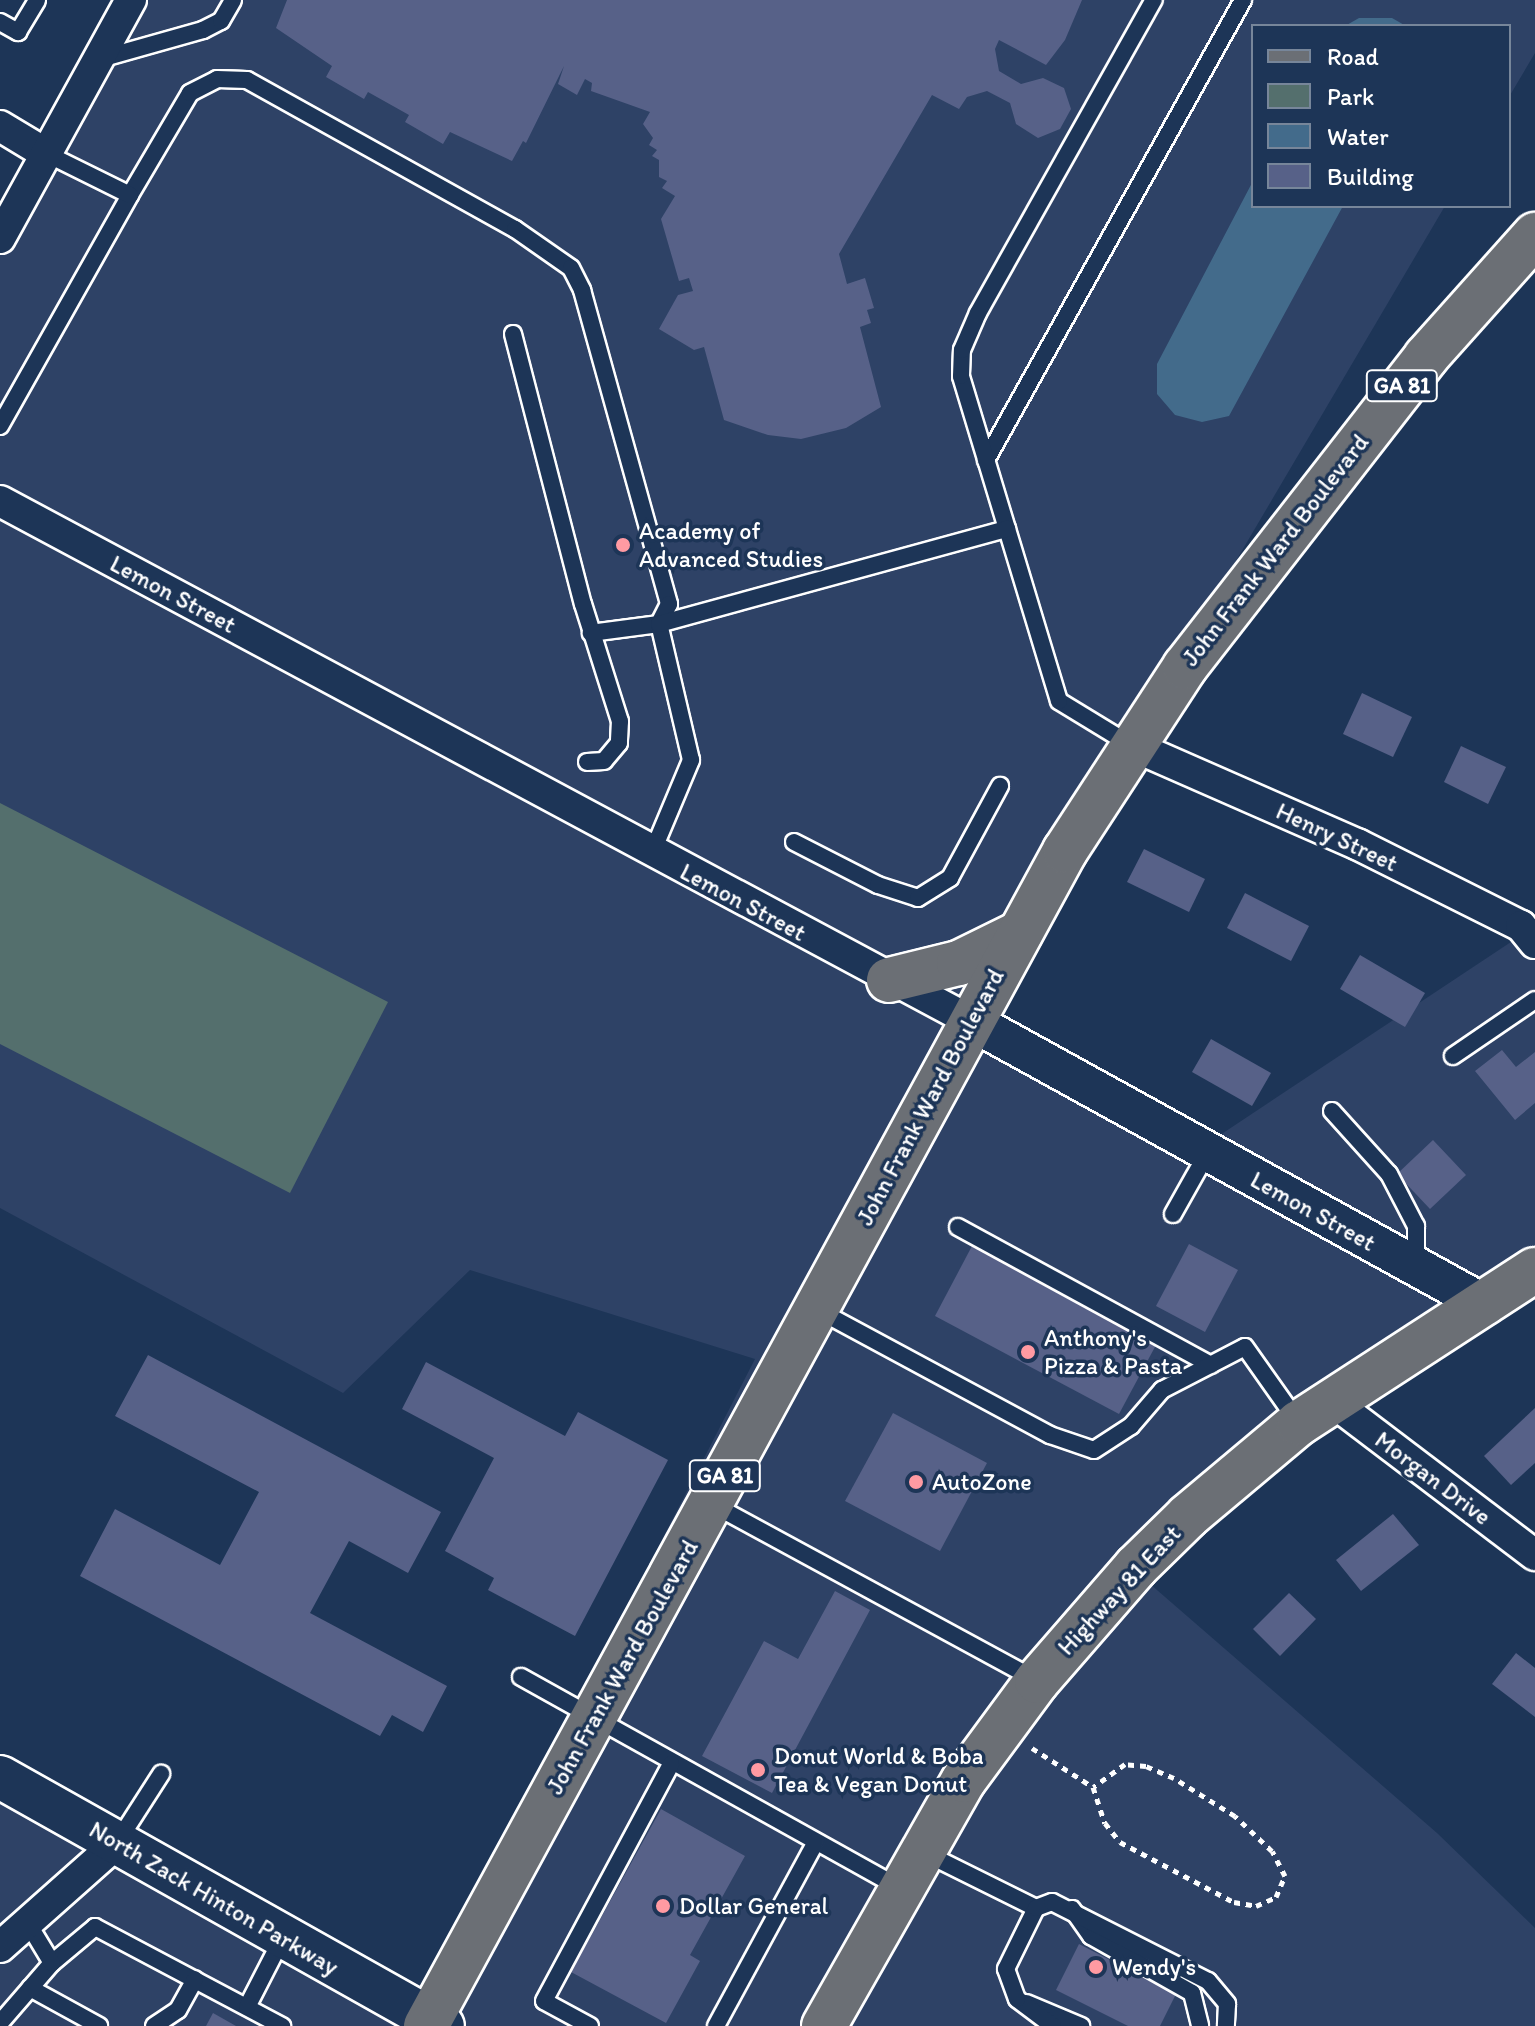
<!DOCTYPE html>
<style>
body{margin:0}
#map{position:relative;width:1535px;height:2026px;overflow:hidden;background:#1d3557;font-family:Itim,sans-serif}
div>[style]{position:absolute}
.built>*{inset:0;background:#2e4266}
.green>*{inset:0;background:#546f6d}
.water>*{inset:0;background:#436b8b}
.building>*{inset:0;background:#576188}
.path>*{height:5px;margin-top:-2.5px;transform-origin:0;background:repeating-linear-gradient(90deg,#fff 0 6px,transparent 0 12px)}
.roads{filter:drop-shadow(2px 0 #fff) drop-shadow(-2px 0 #fff) drop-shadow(0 2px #fff) drop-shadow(0 -2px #fff)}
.service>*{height:16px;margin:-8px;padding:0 8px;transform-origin:8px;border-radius:8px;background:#1d3557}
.minor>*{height:30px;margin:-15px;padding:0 15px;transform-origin:15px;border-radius:15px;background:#1d3557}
.tertiary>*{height:38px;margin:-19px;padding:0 19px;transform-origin:19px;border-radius:19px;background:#1d3557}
.secondary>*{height:42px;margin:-21px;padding:0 21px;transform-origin:21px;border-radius:21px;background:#1d3557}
.primary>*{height:44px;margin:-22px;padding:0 22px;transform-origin:22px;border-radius:22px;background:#6b6f75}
.dots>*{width:22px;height:22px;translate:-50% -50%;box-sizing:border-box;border:4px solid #1d3557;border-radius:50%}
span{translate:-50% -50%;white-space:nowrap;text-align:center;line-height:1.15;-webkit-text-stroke:7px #1d3557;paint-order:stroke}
.shield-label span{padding:2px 6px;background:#1d3557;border:2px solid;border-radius:6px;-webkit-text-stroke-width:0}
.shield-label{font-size:22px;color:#fff;font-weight:700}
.poi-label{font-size:24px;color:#fff}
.left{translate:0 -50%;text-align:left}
.street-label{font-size:24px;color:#fff}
.legend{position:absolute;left:1251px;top:24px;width:260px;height:184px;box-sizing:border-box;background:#1d3557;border:2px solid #77869a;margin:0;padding:10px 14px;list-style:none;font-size:24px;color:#fff}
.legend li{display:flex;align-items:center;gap:16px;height:40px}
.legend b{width:40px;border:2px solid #77869a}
</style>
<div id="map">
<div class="built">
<i style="clip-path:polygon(132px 0,1535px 0,1535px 53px,1509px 97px,1509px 26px,1253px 26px,1253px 206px,1445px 206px,1065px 851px,968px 1027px,1205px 1145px,1535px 926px,1535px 1259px,1142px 1577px,1437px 1833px,1535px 1928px,1535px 2026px,0 2026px,0 1780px,416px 2018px,755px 1359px,470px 1270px,343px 1393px,0 1208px,0 239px)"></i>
</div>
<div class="green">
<i style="clip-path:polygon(0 803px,388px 1002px,290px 1193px,0 1044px)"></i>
</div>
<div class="water">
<i style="clip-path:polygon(1359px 18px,1392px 18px,1406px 26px,1345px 26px)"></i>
<i style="clip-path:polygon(1253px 181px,1253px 206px,1343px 206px,1229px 416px,1202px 422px,1175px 415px,1157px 394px,1157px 364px)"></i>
</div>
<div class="building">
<i style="clip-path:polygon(287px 0,1082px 0,1065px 40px,1046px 65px,999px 40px,995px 49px,999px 71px,1021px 84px,1043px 78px,1064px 88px,1071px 109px,1060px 129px,1038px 138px,1016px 124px,1010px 103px,987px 91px,967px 97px,959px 109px,932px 95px,839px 254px,847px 284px,865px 278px,874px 308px,867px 310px,871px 323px,860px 327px,881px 407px,846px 428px,801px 439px,768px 435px,724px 420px,704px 347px,694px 350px,659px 329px,678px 295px,693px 291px,689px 278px,679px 281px,661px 219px,675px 196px,662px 188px,667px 181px,659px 177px,659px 160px,652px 156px,657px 150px,649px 145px,653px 138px,643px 124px,650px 112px,591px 91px,592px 83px,585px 79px,577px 95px,558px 84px,564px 66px,526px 143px,523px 141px,512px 161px,450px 132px,443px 144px,405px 122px,409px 115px,368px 92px,364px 99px,326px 77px,332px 66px,276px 28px)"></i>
<i style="clip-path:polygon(1362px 693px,1412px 717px,1393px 757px,1343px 734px)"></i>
<i style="clip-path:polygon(1461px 746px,1506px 767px,1488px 804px,1444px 782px)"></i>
<i style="clip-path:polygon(1144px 849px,1205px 879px,1189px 912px,1127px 882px)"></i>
<i style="clip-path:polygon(1245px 893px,1309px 926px,1291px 961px,1227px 928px)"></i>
<i style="clip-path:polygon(1360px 955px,1425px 993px,1405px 1027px,1340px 989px)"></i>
<i style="clip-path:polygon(1211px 1039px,1271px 1073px,1252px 1106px,1192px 1072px)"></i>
<i style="clip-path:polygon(1502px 1050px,1516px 1067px,1535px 1052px,1535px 1103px,1515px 1120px,1475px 1071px)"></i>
<i style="clip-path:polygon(1433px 1140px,1466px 1175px,1430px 1209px,1397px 1174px)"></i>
<i style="clip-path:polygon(1189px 1244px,1238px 1270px,1205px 1332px,1156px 1306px)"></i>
<i style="clip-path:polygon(972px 1246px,1156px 1345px,1119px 1414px,935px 1316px)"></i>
<i style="clip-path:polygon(148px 1355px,441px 1512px,408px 1573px,349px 1541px,310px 1613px,447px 1686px,423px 1732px,392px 1715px,380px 1736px,80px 1576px,115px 1509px,220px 1565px,259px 1492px,115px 1416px)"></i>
<i style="clip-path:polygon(426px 1362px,565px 1436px,578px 1412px,668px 1460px,575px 1636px,488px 1590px,494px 1578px,445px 1551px,494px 1458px,402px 1409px)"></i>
<i style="clip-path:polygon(1535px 1408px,1535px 1463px,1511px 1485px,1484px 1456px)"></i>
<i style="clip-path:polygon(893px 1413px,987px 1463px,940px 1551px,845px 1501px)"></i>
<i style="clip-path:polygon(1393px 1514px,1419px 1545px,1361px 1591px,1336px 1560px)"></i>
<i style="clip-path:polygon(835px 1591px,870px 1610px,772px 1793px,702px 1756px,764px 1641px,798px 1659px)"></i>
<i style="clip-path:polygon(1289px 1593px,1316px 1619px,1280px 1656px,1253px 1629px)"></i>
<i style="clip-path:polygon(1516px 1653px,1535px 1668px,1535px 1717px,1492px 1684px)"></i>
<i style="clip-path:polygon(661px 1809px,745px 1856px,690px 1955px,700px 1961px,666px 2023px,571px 1972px)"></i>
<i style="clip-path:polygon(1079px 1944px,1176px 1994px,1160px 2026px,1128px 2026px,1056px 1990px)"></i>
<i style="clip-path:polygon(213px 2013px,236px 2026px,206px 2026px)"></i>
</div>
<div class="path">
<i style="left:1032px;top:1748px;width:72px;rotate:32.6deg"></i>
<i style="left:1093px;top:1787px;width:38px;rotate:72deg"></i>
<i style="left:1105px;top:1823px;width:24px;rotate:52deg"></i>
<i style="left:1120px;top:1842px;width:129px;rotate:27.8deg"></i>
<i style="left:1234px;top:1902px;width:22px;rotate:10deg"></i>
<i style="left:1256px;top:1906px;width:22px;rotate:-24deg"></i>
<i style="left:1276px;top:1897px;width:23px;rotate:-67deg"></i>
<i style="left:1285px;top:1876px;width:28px;rotate:-117deg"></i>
<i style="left:1272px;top:1851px;width:51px;rotate:-136.6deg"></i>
<i style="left:1235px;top:1816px;width:72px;rotate:-148.1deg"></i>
<i style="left:1174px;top:1778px;width:30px;rotate:-157deg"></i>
<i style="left:1146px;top:1766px;width:21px;rotate:-175deg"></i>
<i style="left:1125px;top:1764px;width:39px;rotate:144deg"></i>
</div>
<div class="roads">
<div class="service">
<i style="left:0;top:22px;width:21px;rotate:29deg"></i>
<i style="left:18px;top:32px;width:37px;rotate:-59deg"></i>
<i style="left:100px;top:59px;width:107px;rotate:-15.7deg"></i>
<i style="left:203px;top:30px;width:20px;rotate:-27deg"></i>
<i style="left:221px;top:21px;width:24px;rotate:-60deg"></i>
<i style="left:130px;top:195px;width:118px;rotate:-59.5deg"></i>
<i style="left:190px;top:93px;width:30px;rotate:-27deg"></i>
<i style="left:217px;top:79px;width:30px;rotate:2deg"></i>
<i style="left:247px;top:80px;width:307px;rotate:29.1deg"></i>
<i style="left:515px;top:229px;width:68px;rotate:34.9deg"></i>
<i style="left:571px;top:268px;width:25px;rotate:63deg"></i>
<i style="left:582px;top:290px;width:326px;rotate:74.5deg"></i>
<i style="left:669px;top:604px;width:22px;rotate:117deg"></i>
<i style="left:659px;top:624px;width:69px;rotate:172.5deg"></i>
<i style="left:513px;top:334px;width:279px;rotate:75.5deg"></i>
<i style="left:583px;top:604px;width:123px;rotate:72.5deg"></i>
<i style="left:620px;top:721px;width:22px;rotate:93deg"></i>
<i style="left:619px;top:743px;width:23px;rotate:130deg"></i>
<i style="left:604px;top:761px;width:17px;rotate:177deg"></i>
<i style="left:0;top:426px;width:265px;rotate:-60.6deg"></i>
<i style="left:130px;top:195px;width:95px;rotate:-153.7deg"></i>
<i style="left:986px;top:460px;width:527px;rotate:-60.81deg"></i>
<i style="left:1131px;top:745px;width:84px;rotate:-148.6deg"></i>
<i style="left:1059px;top:701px;width:339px;rotate:-106.8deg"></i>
<i style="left:961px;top:376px;width:26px;rotate:-88deg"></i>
<i style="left:962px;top:350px;width:40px;rotate:-66.6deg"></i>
<i style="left:978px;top:313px;width:359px;rotate:-60.7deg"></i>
<i style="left:794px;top:842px;width:94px;rotate:27.1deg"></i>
<i style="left:878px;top:885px;width:42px;rotate:18deg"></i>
<i style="left:918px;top:898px;width:38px;rotate:-32deg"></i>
<i style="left:950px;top:878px;width:105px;rotate:-61.5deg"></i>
<i style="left:652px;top:853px;width:101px;rotate:-67.2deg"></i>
<i style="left:691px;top:760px;width:140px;rotate:-103.2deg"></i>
<i style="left:659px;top:624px;width:361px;rotate:-15.3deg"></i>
<i style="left:1453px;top:1056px;width:99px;rotate:-34.3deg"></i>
<i style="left:1332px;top:1111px;width:85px;rotate:47.9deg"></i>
<i style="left:1389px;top:1174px;width:59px;rotate:62.6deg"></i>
<i style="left:1416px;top:1226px;width:41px;rotate:90deg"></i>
<i style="left:1173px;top:1214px;width:71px;rotate:-60.6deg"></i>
<i style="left:958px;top:1227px;width:288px;rotate:28.6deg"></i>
<i style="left:816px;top:1309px;width:266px;rotate:28.3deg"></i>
<i style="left:1050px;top:1435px;width:46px;rotate:18.8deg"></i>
<i style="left:1094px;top:1450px;width:44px;rotate:-33deg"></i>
<i style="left:1131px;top:1426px;width:48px;rotate:-49.3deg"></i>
<i style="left:1162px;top:1390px;width:93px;rotate:-27.4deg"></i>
<i style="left:1245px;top:1347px;width:92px;rotate:54.8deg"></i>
<i style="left:712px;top:1504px;width:369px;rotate:28.5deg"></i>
<i style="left:521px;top:1677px;width:434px;rotate:29.1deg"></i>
<i style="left:118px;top:1841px;width:80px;rotate:-57.3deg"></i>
<i style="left:923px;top:1852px;width:126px;rotate:26.4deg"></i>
<i style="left:1072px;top:1909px;width:33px;rotate:55deg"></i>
<i style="left:1091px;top:1936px;width:116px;rotate:29.4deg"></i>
<i style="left:1192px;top:1993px;width:34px;rotate:76deg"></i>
<i style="left:52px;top:1963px;width:56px;rotate:-39.9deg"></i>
<i style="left:95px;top:1927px;width:212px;rotate:27.9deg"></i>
<i style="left:30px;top:1988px;width:79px;rotate:28.8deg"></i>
<i style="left:1026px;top:2003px;width:60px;rotate:22.7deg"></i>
<i style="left:247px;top:2007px;width:76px;rotate:-62.8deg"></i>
<i style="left:0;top:2023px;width:79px;rotate:-49.1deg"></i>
<i style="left:52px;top:1963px;width:44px;rotate:-121.2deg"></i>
<i style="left:154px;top:2026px;width:29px;rotate:-34deg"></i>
<i style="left:178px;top:2010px;width:35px;rotate:-61deg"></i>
<i style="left:590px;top:2026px;width:52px;rotate:-151.5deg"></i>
<i style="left:544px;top:2001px;width:269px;rotate:-61.8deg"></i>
<i style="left:716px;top:2026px;width:209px;rotate:-61.5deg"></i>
<i style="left:1053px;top:2026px;width:45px;rotate:-143.1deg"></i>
<i style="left:1017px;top:1999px;width:32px;rotate:-110deg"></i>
<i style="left:1006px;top:1969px;width:68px;rotate:-63.8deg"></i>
<i style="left:1036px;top:1908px;width:17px;rotate:-21deg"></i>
<i style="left:1052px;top:1902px;width:175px;rotate:26.9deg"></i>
<i style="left:1208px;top:1981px;width:30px;rotate:50deg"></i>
<i style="left:1227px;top:2004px;width:22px;rotate:93deg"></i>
</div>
<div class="minor">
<i style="left:0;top:126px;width:52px;rotate:31deg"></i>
<i style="left:0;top:238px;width:272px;rotate:-61.2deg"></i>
<i style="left:0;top:501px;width:1101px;rotate:28.17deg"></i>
<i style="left:1131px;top:745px;width:247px;rotate:23.7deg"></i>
<i style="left:1357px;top:844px;width:183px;rotate:26.6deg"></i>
<i style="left:1521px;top:926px;width:22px;rotate:51deg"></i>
<i style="left:1332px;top:1401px;width:255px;rotate:37.2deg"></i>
<i style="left:0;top:1947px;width:157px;rotate:-41.6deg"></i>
</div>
<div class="tertiary">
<i style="left:971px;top:1021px;width:588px;rotate:28.87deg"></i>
</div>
<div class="secondary">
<i style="left:0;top:1777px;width:508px;rotate:29.34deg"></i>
</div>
<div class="primary">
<i style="left:889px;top:980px;width:72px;rotate:-13.7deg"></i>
<i style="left:959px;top:963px;width:68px;rotate:-26.2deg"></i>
<i style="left:426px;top:2026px;width:1338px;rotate:-61.46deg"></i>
<i style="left:1065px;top:851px;width:220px;rotate:-56.9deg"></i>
<i style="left:1185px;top:667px;width:393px;rotate:-52.1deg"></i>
<i style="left:1426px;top:357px;width:164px;rotate:-48.2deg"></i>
<i style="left:824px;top:2026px;width:283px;rotate:-60.4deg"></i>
<i style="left:964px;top:1780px;width:123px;rotate:-53.6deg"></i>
<i style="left:1037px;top:1681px;width:151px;rotate:-49deg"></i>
<i style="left:1136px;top:1567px;width:73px;rotate:-44.4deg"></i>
<i style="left:1188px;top:1516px;width:145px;rotate:-40deg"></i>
<i style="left:1299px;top:1423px;width:281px;rotate:-33deg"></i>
</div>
</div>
<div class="dots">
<i style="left:623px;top:545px;background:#ff9aa2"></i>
<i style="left:1028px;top:1352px;background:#ff9aa2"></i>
<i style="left:916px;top:1482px;background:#ff9aa2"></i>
<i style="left:758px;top:1770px;background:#ff9aa2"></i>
<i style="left:663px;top:1906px;background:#ff9aa2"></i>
<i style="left:1096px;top:1967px;background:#ff9aa2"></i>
</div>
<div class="shield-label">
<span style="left:1402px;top:386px">GA 81</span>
<span style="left:725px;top:1476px">GA 81</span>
</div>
<div class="poi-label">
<span class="left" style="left:639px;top:545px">Academy of<br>Advanced Studies</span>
<span class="left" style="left:1044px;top:1352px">Anthony's<br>Pizza &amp; Pasta</span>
<span class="left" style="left:932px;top:1482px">AutoZone</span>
<span class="left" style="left:774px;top:1770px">Donut World &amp; Boba<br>Tea &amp; Vegan Donut</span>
<span class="left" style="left:679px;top:1906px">Dollar General</span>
<span class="left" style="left:1112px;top:1967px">Wendy's</span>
</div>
<div class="street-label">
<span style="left:1275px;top:550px;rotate:-52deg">John Frank Ward Boulevard</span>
<span style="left:173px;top:594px;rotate:28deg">Lemon Street</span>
<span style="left:1337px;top:837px;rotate:25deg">Henry Street</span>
<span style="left:743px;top:902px;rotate:28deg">Lemon Street</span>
<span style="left:930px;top:1097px;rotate:-62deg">John Frank Ward Boulevard</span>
<span style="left:1313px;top:1211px;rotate:29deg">Lemon Street</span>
<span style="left:1433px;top:1478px;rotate:37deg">Morgan Drive</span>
<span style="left:1119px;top:1590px;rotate:-47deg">Highway 81 East</span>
<span style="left:622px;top:1667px;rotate:-61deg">John Frank Ward Boulevard</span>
<span style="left:214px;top:1898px;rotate:30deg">North Zack Hinton Parkway</span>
</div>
<ul class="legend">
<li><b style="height:10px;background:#6b6f75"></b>Road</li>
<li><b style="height:22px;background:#546f6d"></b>Park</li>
<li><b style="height:22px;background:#436b8b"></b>Water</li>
<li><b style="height:22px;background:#576188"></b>Building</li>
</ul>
</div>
